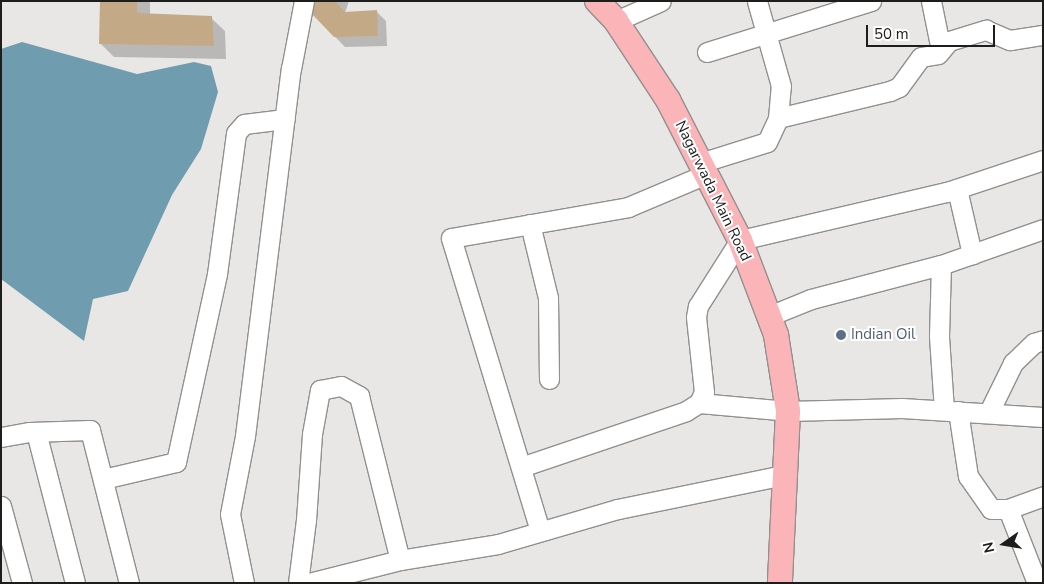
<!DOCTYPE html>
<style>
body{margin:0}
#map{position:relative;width:1044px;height:584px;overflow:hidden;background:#e9e7e5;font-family:"Nunito Sans",sans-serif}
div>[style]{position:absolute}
.water>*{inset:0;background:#709cb0}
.shadow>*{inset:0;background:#0003}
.building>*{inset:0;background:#c4a987}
.roads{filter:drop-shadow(1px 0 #92908e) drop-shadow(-1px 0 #92908e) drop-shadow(0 1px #92908e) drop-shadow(0 -1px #92908e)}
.minor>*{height:19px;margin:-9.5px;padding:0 9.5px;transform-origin:9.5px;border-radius:9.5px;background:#fff}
.major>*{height:24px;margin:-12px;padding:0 12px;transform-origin:12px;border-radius:12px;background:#fbb4b8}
.dots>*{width:14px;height:14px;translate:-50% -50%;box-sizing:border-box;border:2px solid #fff;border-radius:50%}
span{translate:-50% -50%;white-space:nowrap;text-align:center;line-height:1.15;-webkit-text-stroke:4px #fff;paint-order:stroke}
.street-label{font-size:15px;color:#1d1d1c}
.service-label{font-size:15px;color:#4e5e75}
.left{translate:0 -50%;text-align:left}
.frame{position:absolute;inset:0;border:2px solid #1d1d1c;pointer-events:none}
.north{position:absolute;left:979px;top:519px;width:50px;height:50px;-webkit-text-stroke:4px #fff;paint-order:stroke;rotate:257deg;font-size:14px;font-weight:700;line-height:20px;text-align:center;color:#1d1d1c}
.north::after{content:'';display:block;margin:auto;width:18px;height:22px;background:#1d1d1c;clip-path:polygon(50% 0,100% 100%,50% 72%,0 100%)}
.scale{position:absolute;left:866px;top:25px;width:129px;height:22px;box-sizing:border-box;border:2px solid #1d1d1c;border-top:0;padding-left:6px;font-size:15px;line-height:18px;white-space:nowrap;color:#1d1d1c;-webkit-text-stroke:4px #fff;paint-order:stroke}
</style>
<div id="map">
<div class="water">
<i style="clip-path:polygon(22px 42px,137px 74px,194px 62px,211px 66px,218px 92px,201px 149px,172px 195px,128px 291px,93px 299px,84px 341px,1px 279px,1px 49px)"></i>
</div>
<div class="shadow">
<i style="clip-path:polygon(101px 1px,150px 1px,150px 15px,211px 18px,225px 31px,226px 59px,114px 57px,101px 44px)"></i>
<i style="clip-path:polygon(313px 1px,349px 1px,345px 13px,376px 11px,386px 21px,387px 46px,345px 47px,313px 14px)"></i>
</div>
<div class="building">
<i style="clip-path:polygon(100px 1px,137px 1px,137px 13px,212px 16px,214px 46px,99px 44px)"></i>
<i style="clip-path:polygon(311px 1px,335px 1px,345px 12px,377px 10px,378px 36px,334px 37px,312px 14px)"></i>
</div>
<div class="roads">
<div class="minor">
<i style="left:931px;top:1px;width:50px;rotate:78.5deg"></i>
<i style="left:616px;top:21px;width:49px;rotate:-24deg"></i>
<i style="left:707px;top:52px;width:172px;rotate:-17.3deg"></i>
<i style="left:778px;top:118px;width:115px;rotate:-13.6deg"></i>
<i style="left:890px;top:91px;width:10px;rotate:-24deg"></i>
<i style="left:899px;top:87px;width:37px;rotate:-54deg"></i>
<i style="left:921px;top:57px;width:17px;rotate:-10deg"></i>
<i style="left:938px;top:54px;width:17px;rotate:-50deg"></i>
<i style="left:949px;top:41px;width:39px;rotate:-17deg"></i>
<i style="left:986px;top:30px;width:26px;rotate:23deg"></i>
<i style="left:1010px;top:40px;width:33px;rotate:-9deg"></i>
<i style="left:700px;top:163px;width:70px;rotate:-17.4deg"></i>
<i style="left:767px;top:142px;width:26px;rotate:-65deg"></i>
<i style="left:778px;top:118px;width:32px;rotate:-85deg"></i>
<i style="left:781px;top:86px;width:88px;rotate:-105.8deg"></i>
<i style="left:957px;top:189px;width:67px;rotate:77deg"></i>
<i style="left:530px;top:224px;width:76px;rotate:76.3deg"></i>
<i style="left:548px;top:298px;width:81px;rotate:89.3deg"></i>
<i style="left:769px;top:316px;width:45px;rotate:-22deg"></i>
<i style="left:811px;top:299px;width:134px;rotate:-14.7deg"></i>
<i style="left:699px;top:403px;width:89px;rotate:5.1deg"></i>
<i style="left:788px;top:411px;width:114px;rotate:-1.5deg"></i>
<i style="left:902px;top:408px;width:141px;rotate:3.7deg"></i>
<i style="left:944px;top:410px;width:74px;rotate:-93.9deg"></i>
<i style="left:939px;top:336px;width:71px;rotate:-88.4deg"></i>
<i style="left:941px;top:265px;width:108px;rotate:-19.4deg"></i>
<i style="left:958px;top:411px;width:66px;rotate:81.3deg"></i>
<i style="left:968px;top:476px;width:40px;rotate:55.1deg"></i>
<i style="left:991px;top:509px;width:17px"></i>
<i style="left:1008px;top:509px;width:79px;rotate:68.6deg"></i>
<i style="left:989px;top:412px;width:55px;rotate:-63.9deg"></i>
<i style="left:1013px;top:363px;width:29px;rotate:-44deg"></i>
<i style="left:1034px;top:343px;width:9px;rotate:-18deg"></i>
<i style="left:36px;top:432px;width:156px;rotate:75.5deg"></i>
<i style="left:1px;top:437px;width:29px;rotate:-10deg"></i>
<i style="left:30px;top:432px;width:60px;rotate:-1.9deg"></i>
<i style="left:90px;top:430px;width:158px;rotate:75.7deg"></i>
<i style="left:521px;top:467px;width:174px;rotate:-18.7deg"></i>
<i style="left:686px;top:411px;width:15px;rotate:-32deg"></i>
<i style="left:699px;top:403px;width:12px;rotate:-66deg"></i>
<i style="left:704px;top:392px;width:75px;rotate:-96.1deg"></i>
<i style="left:696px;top:317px;width:11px;rotate:-80deg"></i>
<i style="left:698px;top:306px;width:78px;rotate:-57.5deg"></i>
<i style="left:740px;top:240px;width:212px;rotate:-13.1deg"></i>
<i style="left:947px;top:192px;width:101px;rotate:-18.4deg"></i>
<i style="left:103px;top:479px;width:75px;rotate:-13.1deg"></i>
<i style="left:176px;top:462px;width:192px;rotate:-77.7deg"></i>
<i style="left:217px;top:274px;width:142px;rotate:-82.3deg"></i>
<i style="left:236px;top:133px;width:12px;rotate:-48deg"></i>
<i style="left:244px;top:124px;width:41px;rotate:-7deg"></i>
<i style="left:1px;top:506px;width:80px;rotate:74.7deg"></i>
<i style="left:1008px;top:509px;width:37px;rotate:-20deg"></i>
<i style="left:540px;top:531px;width:306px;rotate:-106.9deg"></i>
<i style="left:451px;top:238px;width:180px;rotate:-9.9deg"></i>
<i style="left:628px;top:207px;width:85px;rotate:-22.9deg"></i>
<i style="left:244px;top:583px;width:70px;rotate:-101.5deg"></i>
<i style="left:230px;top:514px;width:79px;rotate:-79.1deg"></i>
<i style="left:245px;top:436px;width:370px;rotate:-82.9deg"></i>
<i style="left:291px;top:69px;width:69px;rotate:-79.2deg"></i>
<i style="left:298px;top:583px;width:64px;rotate:-82.8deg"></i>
<i style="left:306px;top:520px;width:86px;rotate:-86deg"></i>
<i style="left:312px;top:434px;width:45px;rotate:-79.7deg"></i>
<i style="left:320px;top:390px;width:21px;rotate:-11deg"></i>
<i style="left:341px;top:386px;width:21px;rotate:29deg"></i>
<i style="left:359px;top:396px;width:169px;rotate:76deg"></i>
<i style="left:309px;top:583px;width:94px;rotate:-14.2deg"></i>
<i style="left:400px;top:560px;width:99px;rotate:-9.3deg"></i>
<i style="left:498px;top:544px;width:125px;rotate:-16.3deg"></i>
<i style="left:618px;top:509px;width:169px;rotate:-11.6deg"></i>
</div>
<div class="major">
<i style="left:597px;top:1px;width:28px;rotate:46deg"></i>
<i style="left:616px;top:21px;width:95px;rotate:56.6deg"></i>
<i style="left:668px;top:100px;width:157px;rotate:62.8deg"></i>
<i style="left:740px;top:240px;width:102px;rotate:69.2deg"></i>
<i style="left:776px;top:335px;width:77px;rotate:81deg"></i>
<i style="left:788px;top:411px;width:172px;rotate:92.7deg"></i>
</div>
</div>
<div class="dots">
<i style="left:841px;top:335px;background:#5c6f8a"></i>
</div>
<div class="street-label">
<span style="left:713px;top:191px;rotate:64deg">Nagarwada Main Road</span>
</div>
<div class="service-label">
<span class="left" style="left:851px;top:335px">Indian Oil</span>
</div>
<div class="frame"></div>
<div class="north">N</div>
<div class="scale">50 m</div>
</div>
